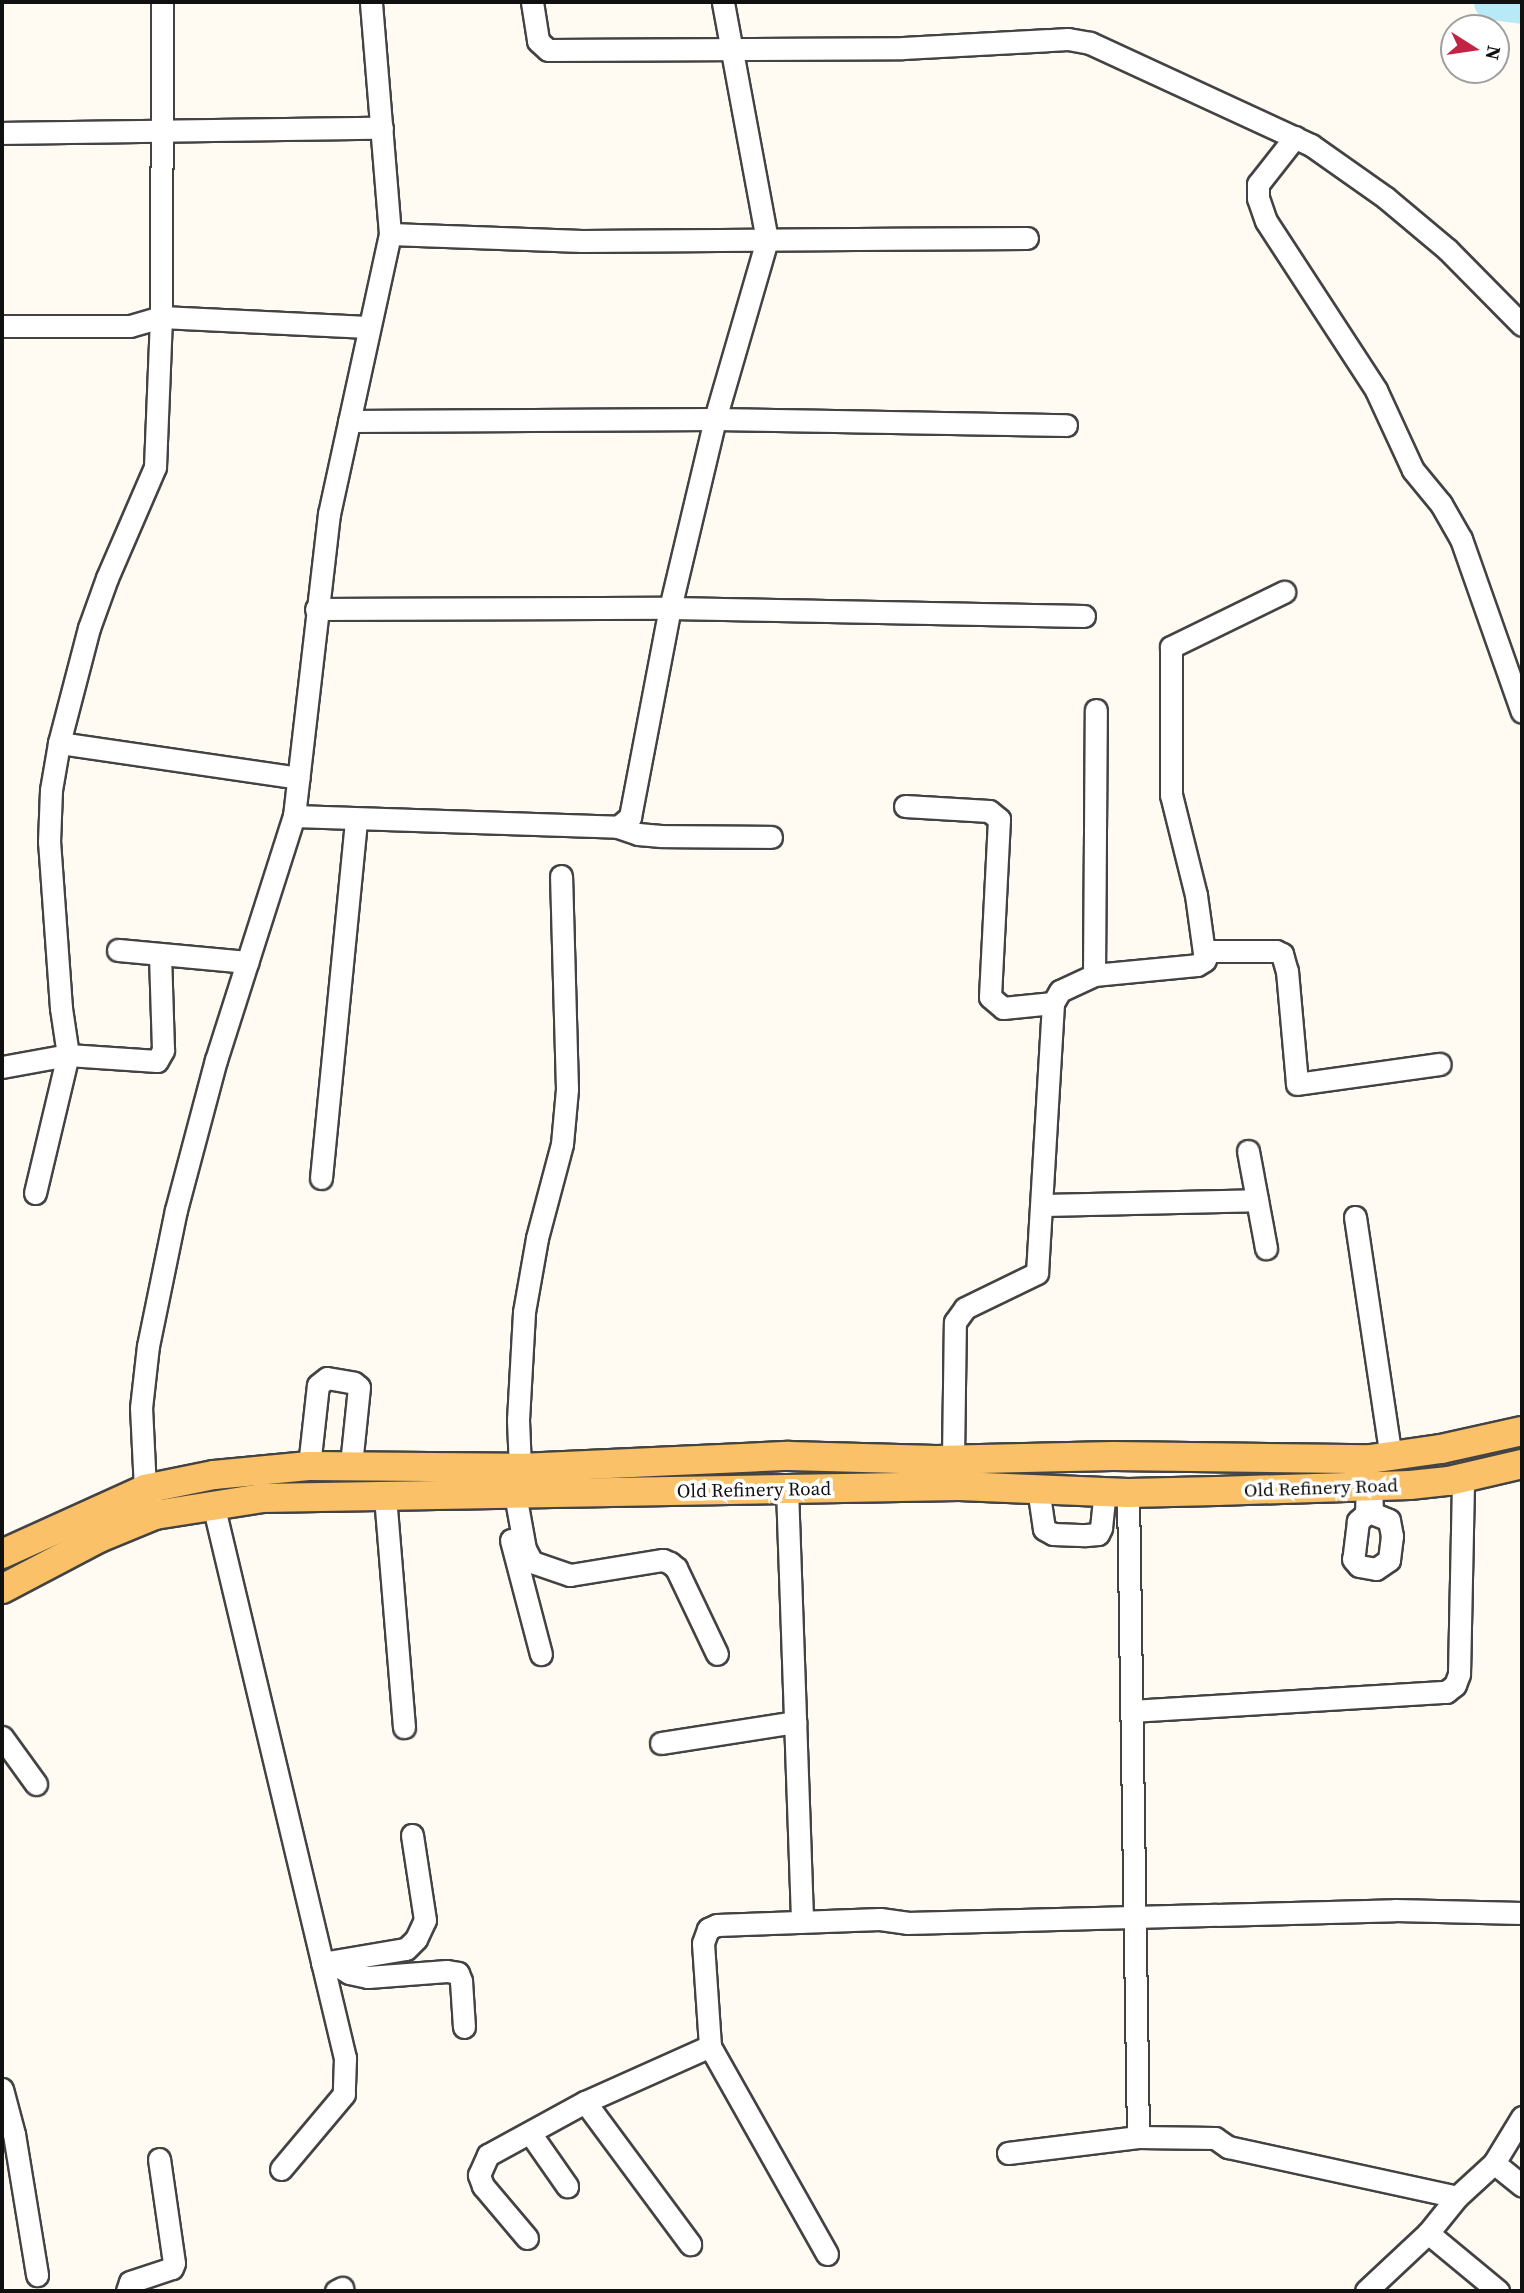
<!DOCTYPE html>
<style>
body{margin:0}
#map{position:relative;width:1524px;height:2293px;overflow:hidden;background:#fffbf3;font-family:"Source Serif 4",serif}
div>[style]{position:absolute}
.river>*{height:35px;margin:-17.5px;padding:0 17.5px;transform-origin:17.5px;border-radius:17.5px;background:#b7e9f7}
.roads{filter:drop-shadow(2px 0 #434343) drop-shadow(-2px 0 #434343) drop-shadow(0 2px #434343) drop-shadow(0 -2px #434343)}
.minor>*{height:21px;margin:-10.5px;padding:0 10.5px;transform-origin:10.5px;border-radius:10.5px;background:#fff}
.major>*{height:28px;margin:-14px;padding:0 14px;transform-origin:14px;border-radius:14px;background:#fac168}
span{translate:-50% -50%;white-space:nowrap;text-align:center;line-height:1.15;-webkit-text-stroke:7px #fff;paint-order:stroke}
.street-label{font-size:19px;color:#101010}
.frame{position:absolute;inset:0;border:4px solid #101010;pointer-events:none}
.north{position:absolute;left:1440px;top:14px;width:70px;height:70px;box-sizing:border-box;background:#fff;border:2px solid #9f9f9f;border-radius:50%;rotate:102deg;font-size:19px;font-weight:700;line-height:28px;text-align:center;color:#101010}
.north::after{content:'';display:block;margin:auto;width:24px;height:32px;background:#c42443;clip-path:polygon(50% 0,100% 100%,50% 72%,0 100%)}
</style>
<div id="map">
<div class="river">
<i style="left:1491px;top:2px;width:31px;rotate:7deg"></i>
</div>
<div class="roads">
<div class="minor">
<i style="left:532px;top:2px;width:39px;rotate:81deg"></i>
<i style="left:538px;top:41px;width:13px;rotate:42deg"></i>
<i style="left:548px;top:50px;width:355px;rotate:-0.3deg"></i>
<i style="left:903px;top:48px;width:165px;rotate:-3.1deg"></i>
<i style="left:1068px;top:39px;width:22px;rotate:10deg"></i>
<i style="left:1090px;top:43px;width:243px;rotate:24.8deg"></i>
<i style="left:1311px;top:145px;width:92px;rotate:35.2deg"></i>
<i style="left:1386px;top:198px;width:81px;rotate:40deg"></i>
<i style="left:1448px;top:250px;width:105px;rotate:45.4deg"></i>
<i style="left:2px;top:133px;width:380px;rotate:-0.8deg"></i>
<i style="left:1295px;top:137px;width:60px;rotate:128.2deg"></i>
<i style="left:1258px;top:184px;width:14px;rotate:90deg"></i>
<i style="left:1258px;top:198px;width:24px;rotate:71deg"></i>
<i style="left:1266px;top:221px;width:202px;rotate:56.9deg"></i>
<i style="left:1376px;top:390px;width:88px;rotate:65.2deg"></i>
<i style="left:1413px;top:470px;width:44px;rotate:50.5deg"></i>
<i style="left:1441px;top:504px;width:40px;rotate:60.3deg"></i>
<i style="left:1461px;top:539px;width:183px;rotate:70.6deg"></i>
<i style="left:390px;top:234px;width:192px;rotate:2.1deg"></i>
<i style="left:582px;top:241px;width:445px;rotate:-0.4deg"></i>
<i style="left:2px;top:326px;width:128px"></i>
<i style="left:130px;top:326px;width:32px;rotate:-16deg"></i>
<i style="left:161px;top:317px;width:207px;rotate:2.8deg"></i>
<i style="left:349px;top:421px;width:366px;rotate:-0.3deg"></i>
<i style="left:715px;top:419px;width:351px;rotate:1deg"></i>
<i style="left:316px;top:609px;width:354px;rotate:-0.2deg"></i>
<i style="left:670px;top:608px;width:414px;rotate:1.1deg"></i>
<i style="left:59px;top:743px;width:242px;rotate:8.3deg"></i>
<i style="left:905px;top:806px;width:84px;rotate:3.4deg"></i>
<i style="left:989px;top:811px;width:13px;rotate:39deg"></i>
<i style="left:999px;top:819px;width:178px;rotate:92.9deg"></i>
<i style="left:990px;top:997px;width:17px;rotate:40deg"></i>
<i style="left:1003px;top:1008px;width:50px;rotate:-5.7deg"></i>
<i style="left:294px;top:816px;width:324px;rotate:1.9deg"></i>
<i style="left:618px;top:827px;width:16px;rotate:-40deg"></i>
<i style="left:630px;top:817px;width:213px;rotate:-79.2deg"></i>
<i style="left:670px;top:608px;width:194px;rotate:-76.6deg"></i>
<i style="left:715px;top:419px;width:186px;rotate:-73.8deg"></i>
<i style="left:767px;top:240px;width:242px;rotate:-100.5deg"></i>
<i style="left:618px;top:827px;width:21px;rotate:19deg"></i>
<i style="left:638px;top:834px;width:23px;rotate:5deg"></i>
<i style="left:661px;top:836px;width:110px;rotate:0.5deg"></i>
<i style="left:118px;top:950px;width:130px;rotate:5.3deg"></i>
<i style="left:1205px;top:951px;width:71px"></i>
<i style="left:1276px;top:951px;width:7px;rotate:27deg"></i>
<i style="left:1282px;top:954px;width:18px;rotate:74deg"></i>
<i style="left:1287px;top:971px;width:113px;rotate:84.9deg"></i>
<i style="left:1297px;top:1084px;width:144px;rotate:-8deg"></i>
<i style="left:1094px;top:975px;width:265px;rotate:-89.6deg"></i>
<i style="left:2px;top:1067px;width:67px;rotate:-10.3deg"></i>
<i style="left:68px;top:1055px;width:89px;rotate:3.9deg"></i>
<i style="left:157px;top:1061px;width:13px;rotate:-61deg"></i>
<i style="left:163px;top:1050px;width:96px;rotate:-91.8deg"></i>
<i style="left:1248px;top:1151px;width:99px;rotate:79.5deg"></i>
<i style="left:321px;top:1178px;width:360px;rotate:-84.4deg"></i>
<i style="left:35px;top:1193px;width:142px;rotate:-76.6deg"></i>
<i style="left:68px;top:1055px;width:48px;rotate:-98.5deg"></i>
<i style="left:61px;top:1008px;width:166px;rotate:-94.1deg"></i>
<i style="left:49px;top:842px;width:52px;rotate:-87.8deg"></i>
<i style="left:51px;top:790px;width:48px;rotate:-80.3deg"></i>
<i style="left:59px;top:743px;width:119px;rotate:-75.4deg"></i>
<i style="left:89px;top:628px;width:53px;rotate:-70.2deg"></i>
<i style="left:107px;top:578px;width:121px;rotate:-66.6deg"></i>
<i style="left:155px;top:467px;width:150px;rotate:-87.7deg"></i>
<i style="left:161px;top:317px;width:315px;rotate:-89.8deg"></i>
<i style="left:1043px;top:1205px;width:214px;rotate:-1.3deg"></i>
<i style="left:1355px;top:1217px;width:244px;rotate:81.5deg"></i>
<i style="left:953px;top:1459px;width:137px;rotate:-89.2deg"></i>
<i style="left:955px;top:1322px;width:17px;rotate:-54deg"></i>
<i style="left:965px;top:1308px;width:80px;rotate:-25.9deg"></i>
<i style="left:1037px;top:1273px;width:270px;rotate:-86.6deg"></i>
<i style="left:1053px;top:1003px;width:14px;rotate:-60deg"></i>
<i style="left:1060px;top:991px;width:38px;rotate:-25deg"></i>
<i style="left:1094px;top:975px;width:103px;rotate:-5.5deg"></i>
<i style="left:1197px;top:965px;width:9px;rotate:-32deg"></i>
<i style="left:1205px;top:960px;width:66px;rotate:-97.9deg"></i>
<i style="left:1196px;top:895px;width:103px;rotate:-104deg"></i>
<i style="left:1171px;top:795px;width:148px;rotate:-90deg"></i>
<i style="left:1171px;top:647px;width:126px;rotate:-26deg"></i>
<i style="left:309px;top:1466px;width:81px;rotate:-83.7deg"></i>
<i style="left:318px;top:1385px;width:11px;rotate:-38deg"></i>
<i style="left:327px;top:1378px;width:27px;rotate:10deg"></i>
<i style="left:354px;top:1383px;width:6px;rotate:39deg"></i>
<i style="left:359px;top:1387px;width:78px;rotate:95.9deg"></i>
<i style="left:520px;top:1468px;width:48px;rotate:-92.4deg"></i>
<i style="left:518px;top:1420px;width:108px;rotate:-86.8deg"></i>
<i style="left:524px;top:1312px;width:75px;rotate:-80deg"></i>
<i style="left:537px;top:1238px;width:97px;rotate:-75.1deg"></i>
<i style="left:562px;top:1144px;width:55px;rotate:-84.8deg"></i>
<i style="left:567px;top:1089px;width:213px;rotate:-91.6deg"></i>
<i style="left:1367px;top:1485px;width:29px;rotate:92deg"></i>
<i style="left:1366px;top:1514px;width:11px;rotate:139deg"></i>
<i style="left:1358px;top:1521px;width:38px;rotate:97deg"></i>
<i style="left:1353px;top:1559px;width:9px;rotate:49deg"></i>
<i style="left:1359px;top:1566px;width:17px;rotate:10deg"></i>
<i style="left:1376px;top:1569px;width:16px;rotate:-35deg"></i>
<i style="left:1389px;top:1560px;width:24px;rotate:-83deg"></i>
<i style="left:1392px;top:1536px;width:16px;rotate:-101deg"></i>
<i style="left:1389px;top:1520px;width:18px;rotate:-158deg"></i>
<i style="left:1372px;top:1513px;width:28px;rotate:-92deg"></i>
<i style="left:1038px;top:1488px;width:41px;rotate:81.7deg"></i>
<i style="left:1044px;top:1529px;width:10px;rotate:29deg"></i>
<i style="left:1053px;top:1534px;width:33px;rotate:2deg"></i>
<i style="left:1086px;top:1535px;width:12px;rotate:-5deg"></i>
<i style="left:1098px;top:1534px;width:7px;rotate:-63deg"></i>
<i style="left:1101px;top:1528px;width:39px;rotate:-84deg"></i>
<i style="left:787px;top:1489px;width:433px;rotate:88deg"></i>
<i style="left:1128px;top:1493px;width:644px;rotate:89.11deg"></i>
<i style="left:515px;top:1494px;width:56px;rotate:79.7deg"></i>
<i style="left:525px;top:1549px;width:15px;rotate:62deg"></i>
<i style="left:532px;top:1562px;width:40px;rotate:18.9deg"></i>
<i style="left:570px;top:1575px;width:94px;rotate:-9.2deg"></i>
<i style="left:663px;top:1560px;width:8px;rotate:23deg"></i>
<i style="left:670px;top:1563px;width:8px;rotate:40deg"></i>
<i style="left:676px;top:1568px;width:95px;rotate:64.5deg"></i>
<i style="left:385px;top:1496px;width:232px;rotate:85.3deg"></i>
<i style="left:149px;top:1500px;width:12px;rotate:-110deg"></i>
<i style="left:145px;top:1489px;width:81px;rotate:-92.8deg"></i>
<i style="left:141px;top:1408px;width:62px;rotate:-83.6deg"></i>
<i style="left:148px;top:1346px;width:139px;rotate:-78.4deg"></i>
<i style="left:176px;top:1210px;width:155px;rotate:-75.1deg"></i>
<i style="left:216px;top:1060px;width:256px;rotate:-72.3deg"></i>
<i style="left:294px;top:816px;width:304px;rotate:-83.4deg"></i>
<i style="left:329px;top:514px;width:287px;rotate:-77.7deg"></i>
<i style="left:390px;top:234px;width:233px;rotate:-94.7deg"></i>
<i style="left:213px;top:1504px;width:570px;rotate:76.6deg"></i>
<i style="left:345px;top:2058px;width:36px;rotate:92deg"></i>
<i style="left:344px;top:2094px;width:98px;rotate:130deg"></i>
<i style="left:511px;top:1540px;width:118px;rotate:75.3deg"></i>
<i style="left:1131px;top:1711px;width:316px;rotate:-3.5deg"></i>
<i style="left:1446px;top:1692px;width:11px;rotate:-38deg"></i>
<i style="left:1455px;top:1685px;width:12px;rotate:-70deg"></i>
<i style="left:1459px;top:1674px;width:196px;rotate:-88.8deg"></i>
<i style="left:2px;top:1737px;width:58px;rotate:54.1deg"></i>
<i style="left:661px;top:1743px;width:136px;rotate:-8.9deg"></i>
<i style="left:331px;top:1962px;width:21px;rotate:31deg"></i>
<i style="left:349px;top:1973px;width:19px;rotate:12deg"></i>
<i style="left:368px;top:1977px;width:79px;rotate:-4.3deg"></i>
<i style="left:447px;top:1971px;width:11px;rotate:10deg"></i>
<i style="left:458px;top:1973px;width:9px;rotate:69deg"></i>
<i style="left:461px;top:1981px;width:46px;rotate:86.3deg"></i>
<i style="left:322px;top:1963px;width:85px;rotate:-9.5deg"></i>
<i style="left:406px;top:1949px;width:14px;rotate:-45deg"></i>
<i style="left:416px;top:1939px;width:21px;rotate:-65deg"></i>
<i style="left:425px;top:1920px;width:86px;rotate:-98.7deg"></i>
<i style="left:2px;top:2089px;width:47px;rotate:75.1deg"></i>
<i style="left:14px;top:2134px;width:143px;rotate:80.7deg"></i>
<i style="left:585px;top:2102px;width:177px;rotate:53.5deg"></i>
<i style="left:530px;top:2133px;width:65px;rotate:55.1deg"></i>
<i style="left:1008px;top:2153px;width:131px;rotate:-7deg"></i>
<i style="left:1138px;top:2137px;width:77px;rotate:0.7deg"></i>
<i style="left:1215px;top:2138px;width:16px;rotate:35deg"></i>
<i style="left:1228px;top:2147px;width:234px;rotate:12.3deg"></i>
<i style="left:1494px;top:2163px;width:36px;rotate:39deg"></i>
<i style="left:1428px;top:2233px;width:91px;rotate:39.6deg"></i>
<i style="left:527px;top:2238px;width:68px;rotate:-130.2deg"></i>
<i style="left:483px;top:2186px;width:12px;rotate:-110deg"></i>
<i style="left:479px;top:2175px;width:22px;rotate:-66deg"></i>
<i style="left:488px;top:2155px;width:111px;rotate:-28.7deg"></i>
<i style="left:585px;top:2102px;width:137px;rotate:-24.1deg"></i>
<i style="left:827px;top:2254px;width:239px;rotate:-119.4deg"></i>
<i style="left:710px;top:2046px;width:103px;rotate:-93.9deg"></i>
<i style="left:703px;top:1943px;width:15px;rotate:-70deg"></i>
<i style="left:708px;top:1929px;width:10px;rotate:-24deg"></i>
<i style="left:717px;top:1925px;width:163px;rotate:-2.1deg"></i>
<i style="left:880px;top:1919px;width:27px;rotate:8deg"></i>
<i style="left:907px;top:1923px;width:488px;rotate:-1.5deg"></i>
<i style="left:1395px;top:1910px;width:127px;rotate:1.4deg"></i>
<i style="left:127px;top:2291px;width:9px;rotate:-72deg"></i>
<i style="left:130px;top:2282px;width:44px;rotate:-18.4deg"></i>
<i style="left:172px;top:2268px;width:5px;rotate:-68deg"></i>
<i style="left:174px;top:2263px;width:105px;rotate:-98.2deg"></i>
<i style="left:336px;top:2291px;width:7px;rotate:-27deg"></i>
<i style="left:1366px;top:2291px;width:85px;rotate:-43.1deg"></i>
<i style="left:1428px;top:2233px;width:46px;rotate:-51.1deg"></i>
<i style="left:1457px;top:2197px;width:50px;rotate:-42.6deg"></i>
<i style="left:1494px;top:2163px;width:54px;rotate:-58.7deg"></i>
</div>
<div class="major">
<i style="left:2px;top:1554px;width:157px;rotate:-24.4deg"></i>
<i style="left:145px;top:1489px;width:70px;rotate:-11.5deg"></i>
<i style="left:214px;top:1475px;width:95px;rotate:-5.4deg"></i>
<i style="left:309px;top:1466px;width:211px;rotate:0.5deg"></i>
<i style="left:520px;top:1468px;width:269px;rotate:-2.6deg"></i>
<i style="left:789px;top:1456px;width:147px;rotate:1.6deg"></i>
<i style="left:936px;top:1460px;width:177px;rotate:-1.3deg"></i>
<i style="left:1113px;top:1456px;width:257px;rotate:0.7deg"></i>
<i style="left:1370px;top:1459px;width:72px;rotate:-8deg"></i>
<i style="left:1441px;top:1449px;width:83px;rotate:-12.5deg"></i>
<i style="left:2px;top:1589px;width:110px;rotate:-27.7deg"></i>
<i style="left:99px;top:1538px;width:61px;rotate:-22.3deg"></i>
<i style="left:155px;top:1515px;width:108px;rotate:-9deg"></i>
<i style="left:262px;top:1498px;width:697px;rotate:-0.99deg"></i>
<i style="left:959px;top:1486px;width:169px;rotate:2.4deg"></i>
<i style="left:1128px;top:1493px;width:89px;rotate:-1.3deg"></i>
<i style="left:1217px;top:1491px;width:193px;rotate:-1.8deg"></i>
<i style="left:1410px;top:1485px;width:39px;rotate:-6deg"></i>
<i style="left:1449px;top:1481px;width:75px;rotate:-13.1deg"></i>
</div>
</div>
<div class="street-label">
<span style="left:1321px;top:1488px;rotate:-2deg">Old Refinery Road</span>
<span style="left:754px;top:1490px;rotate:-1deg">Old Refinery Road</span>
</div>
<div class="frame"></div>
<div class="north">N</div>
</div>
